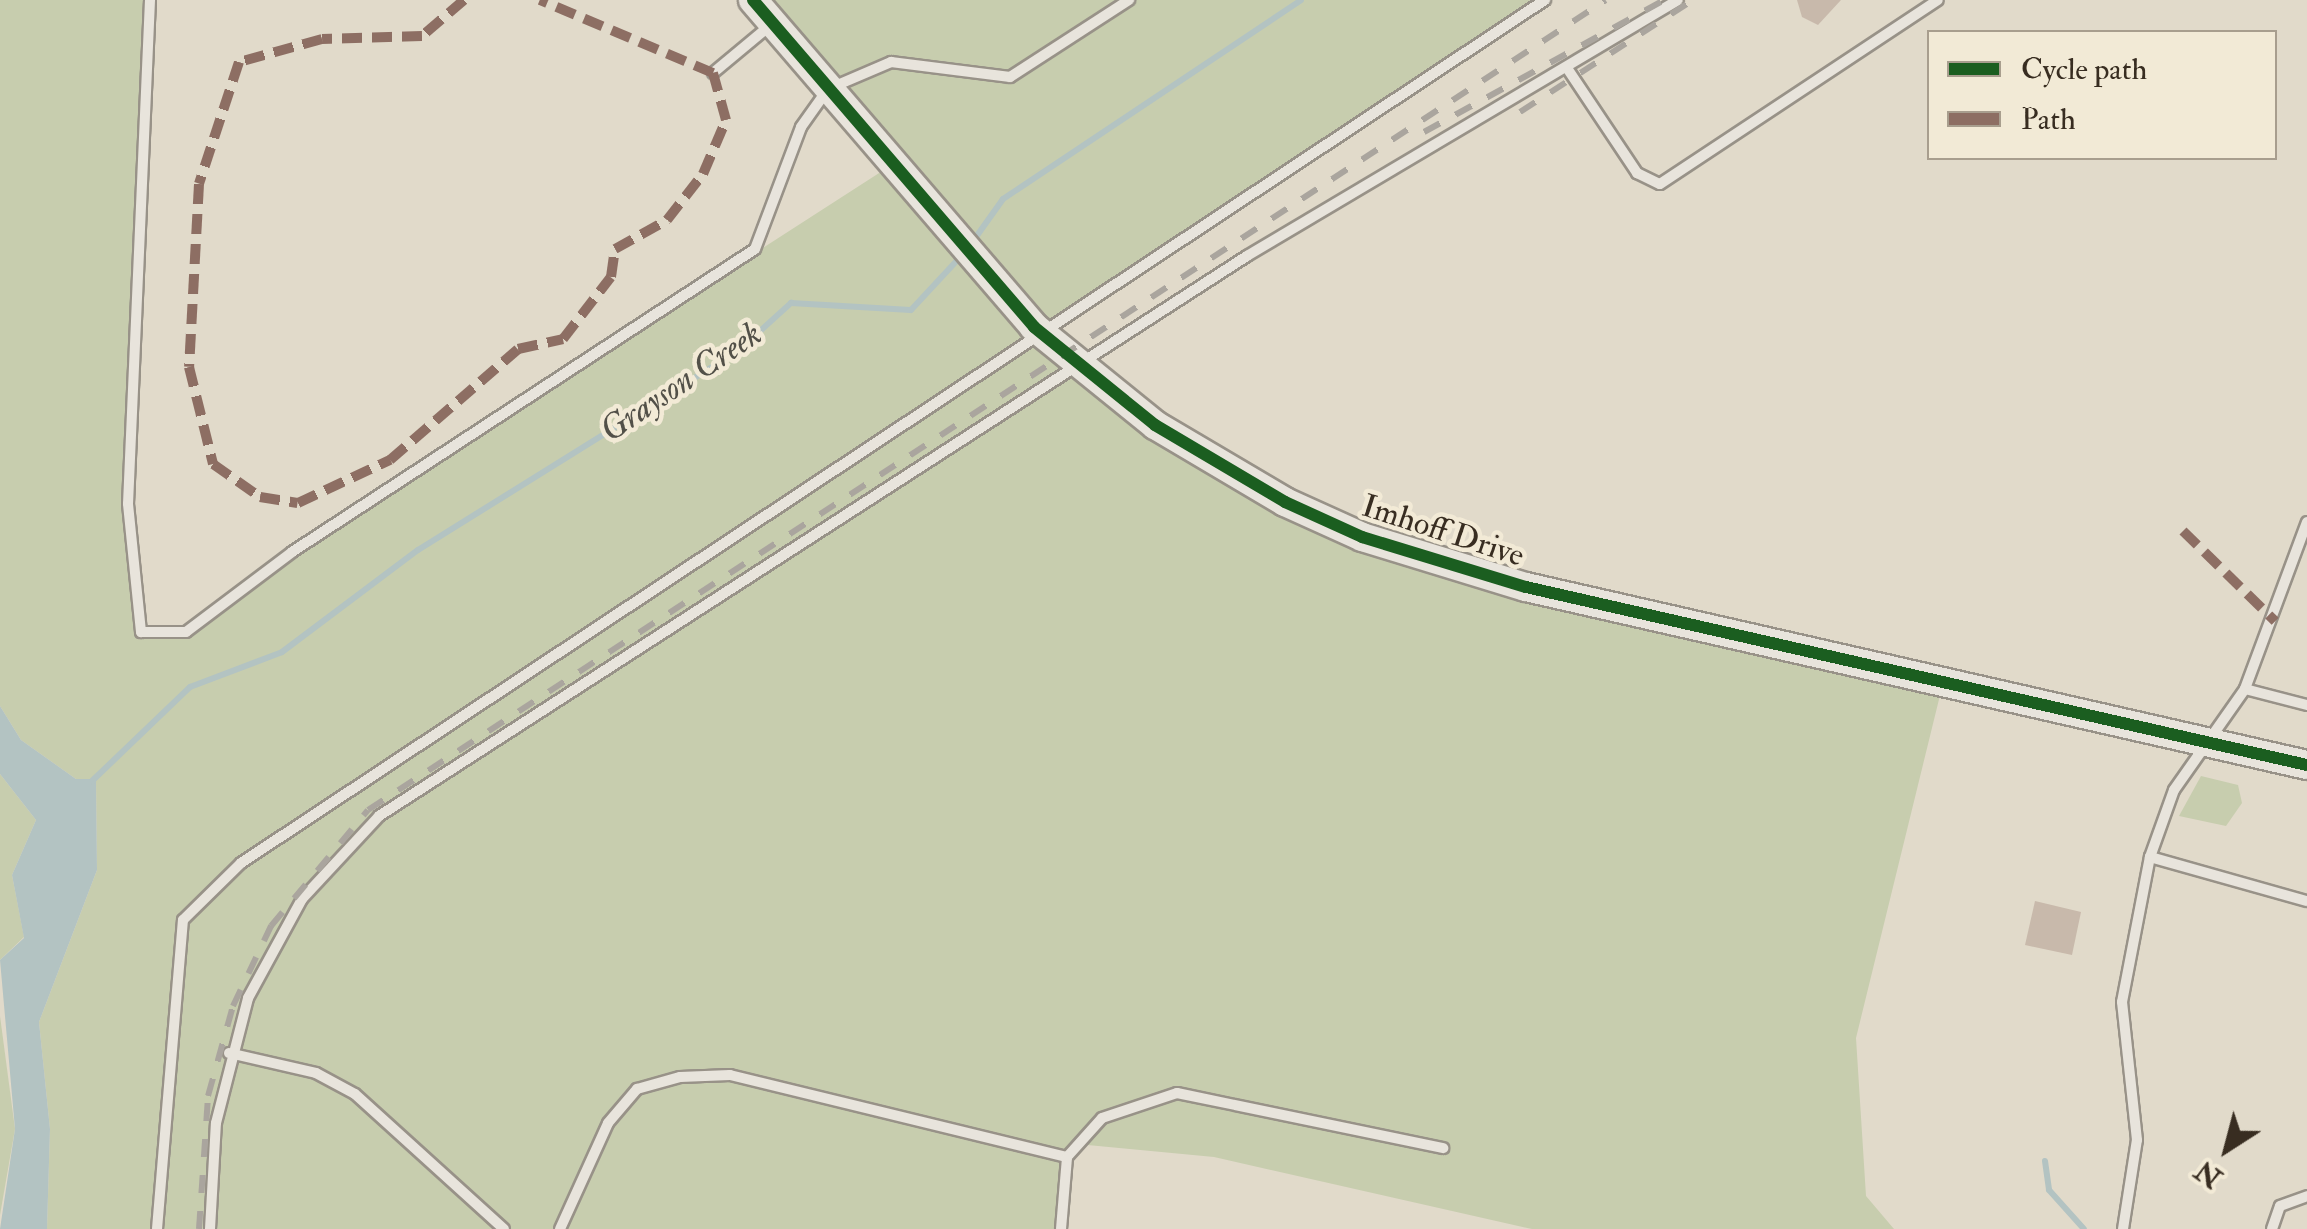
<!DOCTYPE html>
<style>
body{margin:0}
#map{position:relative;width:2307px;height:1229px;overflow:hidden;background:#e1daca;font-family:"IM FELL Double Pica",serif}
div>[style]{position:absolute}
.green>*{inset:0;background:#c7cdae}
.water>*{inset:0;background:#b3c3c2}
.stream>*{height:6px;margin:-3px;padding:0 3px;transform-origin:3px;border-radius:3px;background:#b3c3c2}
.building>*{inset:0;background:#c8b9ab}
.roads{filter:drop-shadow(2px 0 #989288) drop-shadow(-2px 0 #989288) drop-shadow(0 2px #989288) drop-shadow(0 -2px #989288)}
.lane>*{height:10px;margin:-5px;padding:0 5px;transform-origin:5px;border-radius:5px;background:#e8e4dc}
.secondary>*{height:28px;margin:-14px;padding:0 14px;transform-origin:14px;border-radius:14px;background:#e8e4dc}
.rail>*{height:6px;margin-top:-3px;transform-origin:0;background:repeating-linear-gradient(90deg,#aaa59e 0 18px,transparent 0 36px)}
.quiet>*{height:10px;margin-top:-5px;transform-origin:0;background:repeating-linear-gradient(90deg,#8d6e63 0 20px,transparent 0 30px)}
.cycleway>*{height:12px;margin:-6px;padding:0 6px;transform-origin:6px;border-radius:6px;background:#1b5e20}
span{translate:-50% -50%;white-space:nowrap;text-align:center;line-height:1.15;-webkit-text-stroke:9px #f2ead6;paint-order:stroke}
.street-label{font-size:32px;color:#382d21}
.water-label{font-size:35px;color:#525048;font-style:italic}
.legend{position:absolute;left:1927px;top:30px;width:350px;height:130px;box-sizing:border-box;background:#f2ead6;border:2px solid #a89e8e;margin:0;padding:12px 18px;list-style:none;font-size:30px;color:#382d21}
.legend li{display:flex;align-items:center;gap:20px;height:50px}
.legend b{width:50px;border:2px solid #a89e8e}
.north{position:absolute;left:2177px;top:1099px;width:100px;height:100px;-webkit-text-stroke:8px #f2ead6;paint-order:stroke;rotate:216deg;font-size:28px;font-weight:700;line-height:40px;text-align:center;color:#382d21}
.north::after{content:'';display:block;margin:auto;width:35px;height:45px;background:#382d21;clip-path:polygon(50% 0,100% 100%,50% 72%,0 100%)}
</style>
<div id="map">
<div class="green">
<i style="clip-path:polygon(0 0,145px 0,128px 504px,141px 632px,186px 631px,292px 552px,890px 166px,753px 0,1549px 0,1045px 337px,1076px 365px,1362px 537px,1943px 683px,1856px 1038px,1866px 1196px,1894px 1229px,1532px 1229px,1214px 1157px,1077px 1144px,1055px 1229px,47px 1229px,50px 1129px,39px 1022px,97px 870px,96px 780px,76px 779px,21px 740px,0 706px)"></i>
<i style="clip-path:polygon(0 774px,36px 820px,12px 875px,24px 937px,0 960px)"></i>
<i style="clip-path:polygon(2201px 776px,2238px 785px,2242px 803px,2226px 826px,2179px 816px)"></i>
<i style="clip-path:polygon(0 1016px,15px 1129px,0 1215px)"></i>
</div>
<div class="water">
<i style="clip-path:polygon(0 706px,21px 740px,76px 779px,96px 779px,97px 870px,39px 1022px,50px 1129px,47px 1229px,0 1229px,15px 1129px,0 960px,24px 938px,12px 875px,36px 820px,0 774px)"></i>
</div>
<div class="stream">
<i style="left:971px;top:244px;width:55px;rotate:-54.6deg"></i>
<i style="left:1003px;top:199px;width:358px;rotate:-33.7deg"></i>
<i style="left:92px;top:781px;width:136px;rotate:-43.8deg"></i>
<i style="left:190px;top:687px;width:98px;rotate:-20.8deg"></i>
<i style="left:282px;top:652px;width:170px;rotate:-36.9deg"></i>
<i style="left:418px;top:550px;width:377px;rotate:-31.9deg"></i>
<i style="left:738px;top:351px;width:72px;rotate:-42.2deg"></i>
<i style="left:791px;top:303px;width:120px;rotate:3.3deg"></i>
<i style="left:911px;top:310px;width:76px;rotate:-47.1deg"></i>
<i style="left:2045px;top:1161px;width:29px;rotate:82deg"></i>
<i style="left:2049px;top:1190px;width:52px;rotate:48.1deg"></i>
</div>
<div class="building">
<i style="clip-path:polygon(1797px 0,1841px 0,1818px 25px,1802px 17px)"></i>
<i style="clip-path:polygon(2035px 901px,2081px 912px,2072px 955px,2025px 945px)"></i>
</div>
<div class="roads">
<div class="lane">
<i style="left:150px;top:0;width:504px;rotate:92.5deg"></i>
<i style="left:128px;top:504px;width:129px;rotate:84.2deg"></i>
<i style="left:141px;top:632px;width:45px"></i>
<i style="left:186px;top:632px;width:133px;rotate:-37deg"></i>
<i style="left:292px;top:552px;width:553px;rotate:-33.2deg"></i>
<i style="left:755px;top:249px;width:130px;rotate:-69.3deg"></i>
<i style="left:801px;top:127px;width:47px;rotate:-54.6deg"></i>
<i style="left:828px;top:89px;width:69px;rotate:-23.2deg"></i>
<i style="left:891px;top:62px;width:120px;rotate:7.2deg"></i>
<i style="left:1010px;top:77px;width:142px;rotate:-32.9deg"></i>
<i style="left:1569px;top:71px;width:123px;rotate:56.3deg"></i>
<i style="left:1637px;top:173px;width:25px;rotate:26deg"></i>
<i style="left:1660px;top:184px;width:333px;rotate:-33.5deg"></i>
<i style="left:713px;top:73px;width:78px;rotate:-39.8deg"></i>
<i style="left:2307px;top:522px;width:178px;rotate:110.4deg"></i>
<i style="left:2245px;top:689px;width:64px;rotate:14.5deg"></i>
<i style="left:2150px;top:857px;width:163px;rotate:15.7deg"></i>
<i style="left:229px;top:1053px;width:89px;rotate:12.9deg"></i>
<i style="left:316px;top:1073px;width:44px;rotate:28.3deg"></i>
<i style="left:355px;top:1094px;width:201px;rotate:42.2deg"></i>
<i style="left:157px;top:1229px;width:310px;rotate:-85.2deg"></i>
<i style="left:183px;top:920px;width:81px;rotate:-44.5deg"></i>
<i style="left:241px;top:863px;width:1564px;rotate:-33.5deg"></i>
<i style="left:210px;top:1229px;width:106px;rotate:-86.8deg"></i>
<i style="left:216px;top:1123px;width:129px;rotate:-75.6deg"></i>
<i style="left:248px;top:998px;width:113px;rotate:-61.4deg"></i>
<i style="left:302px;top:899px;width:113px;rotate:-47.1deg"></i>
<i style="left:379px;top:816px;width:1033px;rotate:-32.83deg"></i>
<i style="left:1247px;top:256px;width:501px;rotate:-30.71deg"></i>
<i style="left:560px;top:1229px;width:116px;rotate:-65.6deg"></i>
<i style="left:608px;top:1123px;width:45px;rotate:-49.5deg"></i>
<i style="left:637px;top:1089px;width:45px;rotate:-15.6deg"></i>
<i style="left:680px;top:1077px;width:50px;rotate:-2.3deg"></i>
<i style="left:730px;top:1075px;width:347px;rotate:13.7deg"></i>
<i style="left:1067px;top:1157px;width:52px;rotate:-48.1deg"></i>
<i style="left:1102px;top:1118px;width:79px;rotate:-18.4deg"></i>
<i style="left:1177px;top:1093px;width:272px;rotate:11.7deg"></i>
<i style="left:1061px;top:1229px;width:72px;rotate:-85.2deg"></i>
<i style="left:2123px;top:1229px;width:90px;rotate:-81.1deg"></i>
<i style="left:2137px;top:1140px;width:139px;rotate:-96.2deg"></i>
<i style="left:2122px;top:1002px;width:148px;rotate:-79.1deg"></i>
<i style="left:2150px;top:857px;width:71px;rotate:-70.3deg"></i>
<i style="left:2174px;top:790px;width:123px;rotate:-54.9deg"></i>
<i style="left:2272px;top:1229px;width:24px;rotate:-71deg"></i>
<i style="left:2280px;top:1206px;width:29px;rotate:-20deg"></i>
</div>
<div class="secondary">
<i style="left:753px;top:0;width:431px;rotate:49.3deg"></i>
<i style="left:1034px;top:327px;width:156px;rotate:39deg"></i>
<i style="left:1155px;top:425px;width:151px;rotate:30.6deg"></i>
<i style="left:1285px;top:502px;width:85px;rotate:24.4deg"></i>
<i style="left:1362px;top:537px;width:171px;rotate:17deg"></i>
<i style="left:1526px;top:587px;width:801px;rotate:12.84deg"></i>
</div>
</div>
<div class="rail">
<i style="left:1520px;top:112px;width:206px;rotate:-32.9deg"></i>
<i style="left:1424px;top:132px;width:274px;rotate:-28.8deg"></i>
<i style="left:199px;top:1229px;width:133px;rotate:-86.1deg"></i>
<i style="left:208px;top:1096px;width:93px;rotate:-74.5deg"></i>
<i style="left:233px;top:1006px;width:89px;rotate:-64.6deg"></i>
<i style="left:271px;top:926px;width:151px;rotate:-50.1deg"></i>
<i style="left:368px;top:810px;width:1479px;rotate:-33.2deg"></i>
</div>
<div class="quiet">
<i style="left:464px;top:0;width:55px;rotate:139.4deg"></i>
<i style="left:422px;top:36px;width:100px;rotate:178.3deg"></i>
<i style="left:322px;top:39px;width:86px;rotate:164.5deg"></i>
<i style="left:239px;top:62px;width:128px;rotate:108.2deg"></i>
<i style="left:199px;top:184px;width:183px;rotate:93.1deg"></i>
<i style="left:189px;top:367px;width:100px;rotate:76.1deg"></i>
<i style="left:213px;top:464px;width:57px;rotate:35.1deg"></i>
<i style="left:260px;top:497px;width:38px;rotate:9deg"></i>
<i style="left:298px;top:503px;width:102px;rotate:-25.1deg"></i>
<i style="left:390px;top:460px;width:169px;rotate:-40.9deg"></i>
<i style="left:518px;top:349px;width:46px;rotate:-12.5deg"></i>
<i style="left:563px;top:339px;width:78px;rotate:-52.3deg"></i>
<i style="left:611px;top:277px;width:28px;rotate:-82deg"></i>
<i style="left:615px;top:249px;width:60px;rotate:-29.1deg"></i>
<i style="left:667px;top:220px;width:58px;rotate:-52deg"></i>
<i style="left:703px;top:174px;width:59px;rotate:-66.9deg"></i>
<i style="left:726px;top:120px;width:49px;rotate:-105.5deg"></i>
<i style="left:713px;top:73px;width:188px;rotate:-157.1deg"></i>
<i style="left:2183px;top:531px;width:129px;rotate:44.4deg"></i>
</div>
<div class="cycleway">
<i style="left:753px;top:0;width:431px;rotate:49.3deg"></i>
<i style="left:1034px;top:327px;width:156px;rotate:39deg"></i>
<i style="left:1155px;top:425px;width:151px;rotate:30.6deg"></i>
<i style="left:1285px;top:502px;width:85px;rotate:24.4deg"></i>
<i style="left:1362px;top:537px;width:171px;rotate:17deg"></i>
<i style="left:1526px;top:587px;width:801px;rotate:12.84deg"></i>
</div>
<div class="street-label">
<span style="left:1443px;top:531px;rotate:18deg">Imhoff Drive</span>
</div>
<div class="water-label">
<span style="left:681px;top:382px;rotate:-34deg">Grayson Creek</span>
</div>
<ul class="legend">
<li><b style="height:12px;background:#1b5e20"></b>Cycle path</li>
<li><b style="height:12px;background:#8d6e63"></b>Path</li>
</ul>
<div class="north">N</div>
</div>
